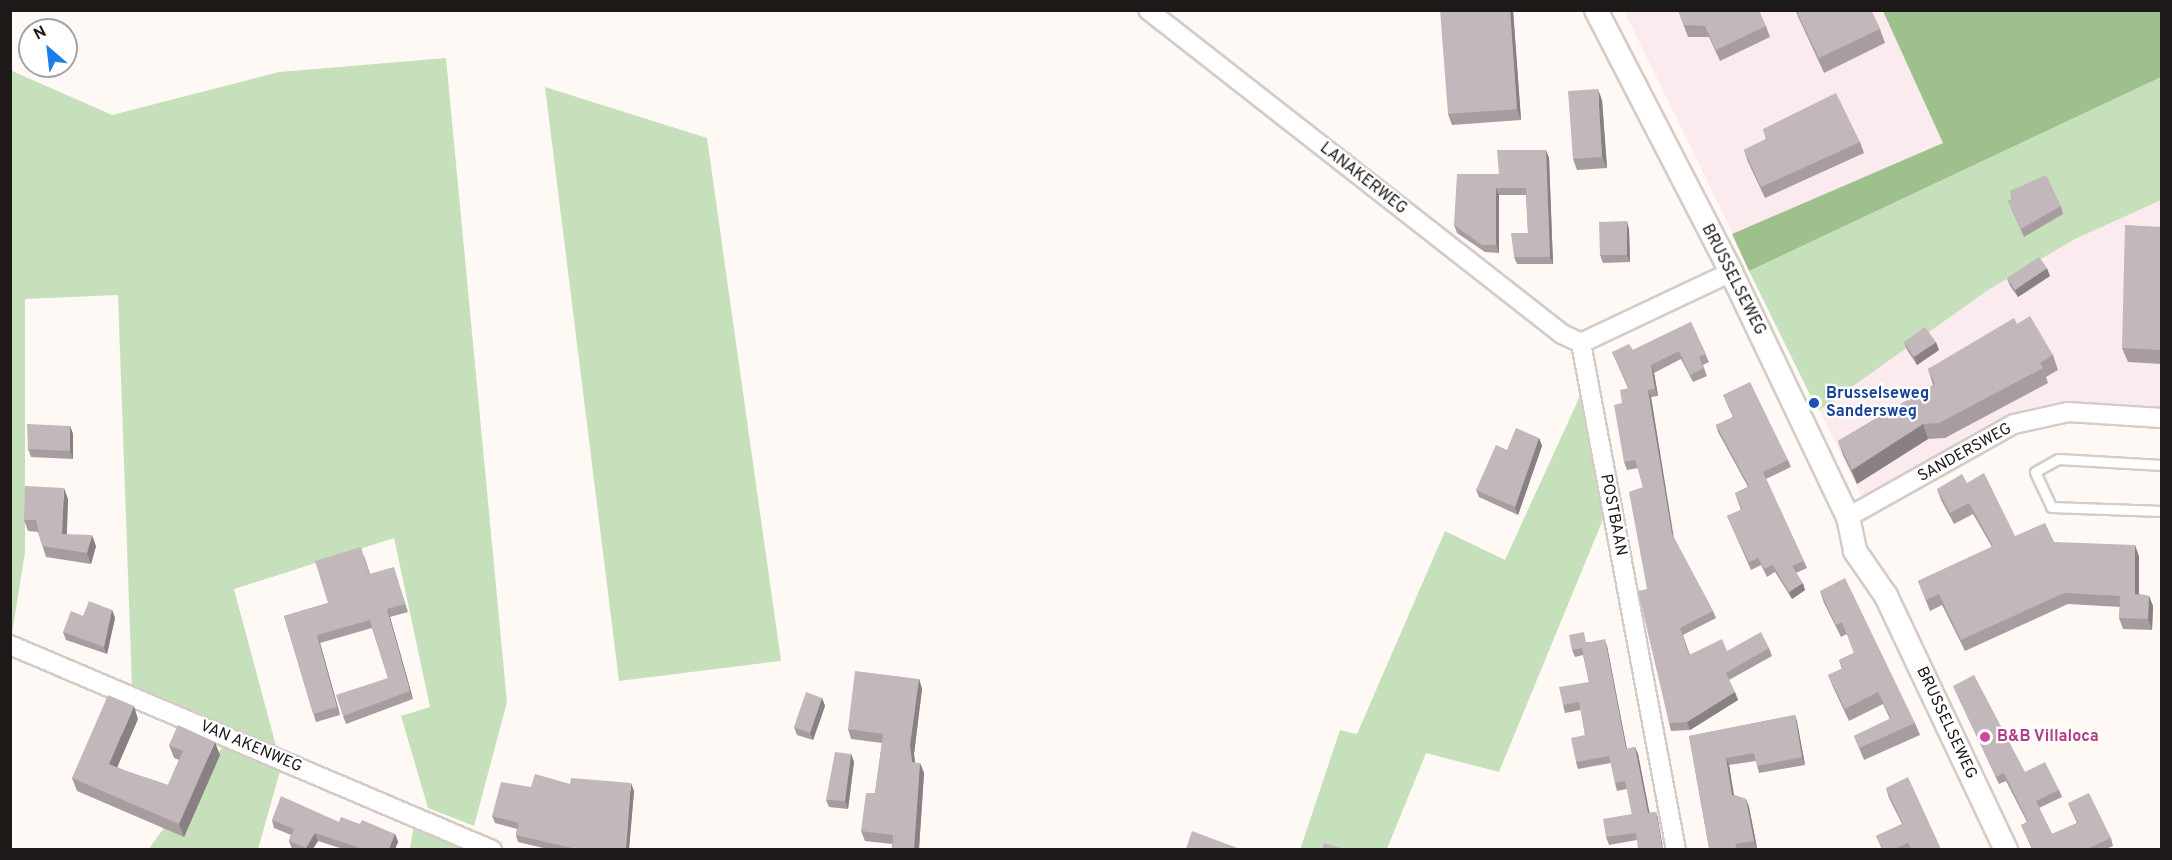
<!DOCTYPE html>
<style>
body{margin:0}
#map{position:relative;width:2172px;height:860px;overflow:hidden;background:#fff9f6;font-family:Overpass,sans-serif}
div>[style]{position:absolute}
.industrial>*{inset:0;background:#fcebee}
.green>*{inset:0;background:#c6e0bb}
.forest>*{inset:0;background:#9dc08d}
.roads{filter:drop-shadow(2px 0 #d5ccc7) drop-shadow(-2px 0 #d5ccc7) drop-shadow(0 2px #d5ccc7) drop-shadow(0 -2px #d5ccc7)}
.service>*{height:9px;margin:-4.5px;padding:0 4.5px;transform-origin:4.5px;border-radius:4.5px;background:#fff}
.minor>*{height:18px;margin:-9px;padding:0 9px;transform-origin:9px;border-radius:9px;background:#fff}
.tertiary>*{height:22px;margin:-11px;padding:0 11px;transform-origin:11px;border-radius:11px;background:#fff}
.wall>*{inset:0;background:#a79da1}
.shaded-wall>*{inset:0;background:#888083}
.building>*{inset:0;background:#c2b7bb}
.dots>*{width:16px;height:16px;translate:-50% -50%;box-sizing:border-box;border:3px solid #fff;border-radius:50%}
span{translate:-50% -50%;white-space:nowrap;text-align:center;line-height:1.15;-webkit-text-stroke:4.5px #fff;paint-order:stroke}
.street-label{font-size:16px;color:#1d1918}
.transit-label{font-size:16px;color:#164399;font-weight:700}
.left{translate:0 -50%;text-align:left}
.hotel-label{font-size:16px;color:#b23c85;font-weight:700}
.frame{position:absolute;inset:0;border:12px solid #1d1918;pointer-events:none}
.north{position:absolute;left:18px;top:18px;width:60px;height:60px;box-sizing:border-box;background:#fff;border:2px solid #a5a3a3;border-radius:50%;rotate:332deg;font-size:16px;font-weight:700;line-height:24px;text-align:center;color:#1d1918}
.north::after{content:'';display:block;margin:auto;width:21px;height:27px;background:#1c7fe7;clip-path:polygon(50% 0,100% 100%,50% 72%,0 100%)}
</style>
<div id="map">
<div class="industrial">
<i style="clip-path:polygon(1624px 11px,2096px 11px,2161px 20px,2161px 408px,2057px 406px,1865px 503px)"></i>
</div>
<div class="green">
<i style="clip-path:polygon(446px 58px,507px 702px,474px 826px,428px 808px,401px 716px,430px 707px,394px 538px,234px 589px,276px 746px,132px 687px,118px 295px,25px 299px,25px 552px,11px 640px,10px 70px,112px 115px,279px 72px)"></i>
<i style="clip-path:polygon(2161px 77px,2161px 200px,2075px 239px,1988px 290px,1818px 411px,1749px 271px)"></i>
<i style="clip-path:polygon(545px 87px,707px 138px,781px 661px,619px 681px)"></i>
<i style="clip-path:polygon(1580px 396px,1604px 517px,1499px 772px,1426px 753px,1387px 849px,1300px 850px,1340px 730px,1357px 734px,1445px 531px,1505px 560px)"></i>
<i style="clip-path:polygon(224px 745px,281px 768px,258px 849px,148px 850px)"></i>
<i style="clip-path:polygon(413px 829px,466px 849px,410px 849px)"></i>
</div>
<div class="forest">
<i style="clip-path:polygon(1883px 11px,2161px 11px,2161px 77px,1749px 271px,1732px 234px,1943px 143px)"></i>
</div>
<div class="roads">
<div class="service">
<i style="left:2162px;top:465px;width:104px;rotate:-176.7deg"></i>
<i style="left:2058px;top:459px;width:26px;rotate:151deg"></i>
<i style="left:2035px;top:472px;width:38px;rotate:65deg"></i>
<i style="left:2051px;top:507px;width:111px;rotate:2.1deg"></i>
</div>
<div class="minor">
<i style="left:1148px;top:10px;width:526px;rotate:38.05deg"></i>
<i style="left:1562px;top:334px;width:21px;rotate:25deg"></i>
<i style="left:1581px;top:343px;width:516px;rotate:79.39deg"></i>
<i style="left:1581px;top:343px;width:166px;rotate:-25.3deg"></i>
<i style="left:1848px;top:517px;width:190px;rotate:-29.3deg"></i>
<i style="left:2014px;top:424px;width:55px;rotate:-12.5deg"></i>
<i style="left:2068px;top:412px;width:94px;rotate:3.7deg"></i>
<i style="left:10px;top:645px;width:524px;rotate:23.04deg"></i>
</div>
<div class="tertiary">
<i style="left:1596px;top:10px;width:295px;rotate:62.7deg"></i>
<i style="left:1731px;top:272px;width:272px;rotate:64.5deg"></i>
<i style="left:1848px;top:517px;width:35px;rotate:78deg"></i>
<i style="left:1855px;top:551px;width:55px;rotate:55.4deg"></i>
<i style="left:1886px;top:596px;width:281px;rotate:64.7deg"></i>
</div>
</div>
<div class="wall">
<i style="clip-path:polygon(1513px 10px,1521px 120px,1452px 125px,1448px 114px)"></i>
<i style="clip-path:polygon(1678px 10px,1766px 26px,1770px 37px,1720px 61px,1709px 37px,1688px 37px)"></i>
<i style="clip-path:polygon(1795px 10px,1871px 10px,1880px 29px,1885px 43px,1824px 73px)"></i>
<i style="clip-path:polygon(1602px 100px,1607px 168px,1577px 170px,1573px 159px)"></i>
<i style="clip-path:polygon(1763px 129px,1860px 142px,1864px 153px,1765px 198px,1748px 162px,1744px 150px,1766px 139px)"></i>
<i style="clip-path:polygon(1546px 150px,1549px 158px,1553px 264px,1517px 264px,1514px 257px,1528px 233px,1526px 195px,1499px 195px,1499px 253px,1485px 252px,1457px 233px,1454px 225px,1499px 174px)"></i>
<i style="clip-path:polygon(2010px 191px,2061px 206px,2063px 214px,2024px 237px,2008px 201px,2012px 199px)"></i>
<i style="clip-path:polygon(2162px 227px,2162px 364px,2128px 362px,2122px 348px)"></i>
<i style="clip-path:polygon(1629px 229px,1630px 262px,1603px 263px,1600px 255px)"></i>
<i style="clip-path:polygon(2050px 276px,2018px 297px,2010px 286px,2007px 278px)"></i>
<i style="clip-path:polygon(1691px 322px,1709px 362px,1703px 365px,1707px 376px,1693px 382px,1681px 359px,1654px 373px,1658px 396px,1651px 397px,1674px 538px,1713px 611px,1716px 618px,1683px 635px,1690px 655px,1727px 651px,1769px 648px,1772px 656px,1729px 680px,1738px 700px,1690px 730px,1671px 731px,1669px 723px,1647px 589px,1643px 487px,1638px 468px,1627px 470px,1624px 462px,1622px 403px,1628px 388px,1612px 352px,1633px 350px)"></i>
<i style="clip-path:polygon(2017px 324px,2053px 355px,2058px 370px,2046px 377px,2048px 383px,1945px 438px,1928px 439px,1857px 484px,1843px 455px,1838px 441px,1933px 385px,1928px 369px)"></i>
<i style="clip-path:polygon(1904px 342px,1939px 350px,1917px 365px,1907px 350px)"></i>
<i style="clip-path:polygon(1723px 395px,1788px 460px,1791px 467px,1766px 479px,1807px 568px,1796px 573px,1805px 590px,1792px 599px,1775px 572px,1767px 577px,1761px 565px,1751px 570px,1727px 516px,1741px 510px,1735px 493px,1748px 487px,1718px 432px,1716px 425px,1733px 417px)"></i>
<i style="clip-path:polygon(70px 426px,73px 434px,73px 459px,31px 457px,28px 449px)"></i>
<i style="clip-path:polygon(1539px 438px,1542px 446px,1518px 515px,1479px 497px,1476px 490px,1507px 450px)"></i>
<i style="clip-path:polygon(1967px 483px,2015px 536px,2139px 556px,2139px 594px,2149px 596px,2153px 606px,2152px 630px,2123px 629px,2119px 618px,2120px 607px,2068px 604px,1965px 651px,1942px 605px,1930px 611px,1918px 581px,1992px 547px,1973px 514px,1954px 524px,1941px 500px,1937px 489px)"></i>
<i style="clip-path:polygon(68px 499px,67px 534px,96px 546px,91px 564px,46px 557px,38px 532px,28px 531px,24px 520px)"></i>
<i style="clip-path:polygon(364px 555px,370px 574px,396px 575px,408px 612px,390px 617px,413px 699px,346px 724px,343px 716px,388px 678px,372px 628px,320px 643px,340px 715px,316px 722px,284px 616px,328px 603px)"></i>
<i style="clip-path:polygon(1820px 591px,1915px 723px,1920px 735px,1864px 760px,1854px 736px,1890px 719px,1883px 704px,1849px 721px,1833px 687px,1828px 675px,1842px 669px,1839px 660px,1854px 653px,1847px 634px,1841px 637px,1824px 603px)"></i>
<i style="clip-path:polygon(112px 610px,115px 618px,107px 654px,66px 640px,63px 632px,83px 616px)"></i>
<i style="clip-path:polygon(1587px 642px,1607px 646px,1627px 749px,1635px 747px,1638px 754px,1649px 813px,1656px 812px,1658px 819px,1637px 840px,1609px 845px,1606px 837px,1632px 814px,1627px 789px,1617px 791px,1615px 783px,1611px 763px,1578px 769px,1576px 762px,1585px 735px,1581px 710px,1565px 713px,1563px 705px,1589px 682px,1583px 655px,1575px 657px,1572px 650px)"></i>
<i style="clip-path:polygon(919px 679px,922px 689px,914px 754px,915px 763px,920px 763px,924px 773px,919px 849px,892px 849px,892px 844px,865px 841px,861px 831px,875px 793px,882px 743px,851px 739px,848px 729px)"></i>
<i style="clip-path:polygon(1953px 686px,2025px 772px,2059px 790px,2062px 797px,2039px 808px,2052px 834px,2077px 823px,2068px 803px,2111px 838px,2113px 846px,2106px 849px,2032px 849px,2021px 825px,2027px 822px,2006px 781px,1999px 784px)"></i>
<i style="clip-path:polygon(822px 698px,825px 706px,813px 740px,797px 735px,794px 727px)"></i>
<i style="clip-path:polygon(1795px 715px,1797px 722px,1805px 765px,1759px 773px,1756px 761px,1729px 765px,1734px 795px,1746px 799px,1749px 807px,1757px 848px,1751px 849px,1703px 849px,1709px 848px,1689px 736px)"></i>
<i style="clip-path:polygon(138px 719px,117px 767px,126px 771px,168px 785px,179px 760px,174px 758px,169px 745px,220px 755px,184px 837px,77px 791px,72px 778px)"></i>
<i style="clip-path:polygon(851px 754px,854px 762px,848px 809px,829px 807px,826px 800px)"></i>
<i style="clip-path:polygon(570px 784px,634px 791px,629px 849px,547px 849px,518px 842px,516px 835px,517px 829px,495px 823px,492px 816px,531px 787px)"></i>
<i style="clip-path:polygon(1886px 788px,1941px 849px,1882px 849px,1876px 836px,1902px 824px,1889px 798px)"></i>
<i style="clip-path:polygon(272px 820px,339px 822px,360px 824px,395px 834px,398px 842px,395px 849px,343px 849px,318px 841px,313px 849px,292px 849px,289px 841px,291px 835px,274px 828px)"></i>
</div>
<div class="shaded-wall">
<i style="clip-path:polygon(1510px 10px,1513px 10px,1521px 120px,1517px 109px)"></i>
<i style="clip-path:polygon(1598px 89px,1602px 100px,1607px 168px,1602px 157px)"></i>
<i style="clip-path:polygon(1546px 150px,1549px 158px,1553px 264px,1550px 257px)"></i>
<i style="clip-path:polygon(1496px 188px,1499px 195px,1499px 253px,1496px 245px)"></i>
<i style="clip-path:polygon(1627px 221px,1629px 229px,1630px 262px,1627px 255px)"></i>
<i style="clip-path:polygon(2047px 268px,2050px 276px,2018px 297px,2015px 290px)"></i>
<i style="clip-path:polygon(1936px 342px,1939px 350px,1917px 365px,1914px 357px)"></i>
<i style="clip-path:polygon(1651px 365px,1654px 373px,1658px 396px,1655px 389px)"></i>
<i style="clip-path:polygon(1648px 390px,1651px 397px,1674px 542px,1672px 534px)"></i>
<i style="clip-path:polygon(1923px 424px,1928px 439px,1857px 484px,1852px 470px)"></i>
<i style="clip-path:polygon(70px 426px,73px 434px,73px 459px,70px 451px)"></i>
<i style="clip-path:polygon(1539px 438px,1542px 446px,1518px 515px,1515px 507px)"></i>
<i style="clip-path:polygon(64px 488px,68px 499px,66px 545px,62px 534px)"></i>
<i style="clip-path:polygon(92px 535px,96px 546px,91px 564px,87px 553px)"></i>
<i style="clip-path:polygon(2135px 545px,2139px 556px,2139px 605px,2135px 594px)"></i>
<i style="clip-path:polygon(1803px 583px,1805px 590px,1792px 599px,1789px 592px)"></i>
<i style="clip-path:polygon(2149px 596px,2153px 606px,2152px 630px,2148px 619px)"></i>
<i style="clip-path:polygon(387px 609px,390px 617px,413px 699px,410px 691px)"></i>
<i style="clip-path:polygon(112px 610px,115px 618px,107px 654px,104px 647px)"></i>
<i style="clip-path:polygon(317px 635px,320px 643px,340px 715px,337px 707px)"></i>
<i style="clip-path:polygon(1605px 639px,1607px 646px,1628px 756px,1626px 749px)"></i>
<i style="clip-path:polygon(919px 679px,922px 689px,914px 754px,916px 772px,912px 762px,910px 745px)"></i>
<i style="clip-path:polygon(1735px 692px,1738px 700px,1690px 730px,1687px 722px)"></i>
<i style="clip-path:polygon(822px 698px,825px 706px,813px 740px,810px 733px)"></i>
<i style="clip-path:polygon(134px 706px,138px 719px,113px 777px,109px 764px)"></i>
<i style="clip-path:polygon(1795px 715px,1797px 722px,1805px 765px,1802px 757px)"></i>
<i style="clip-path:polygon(215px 742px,220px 755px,184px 837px,179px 824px)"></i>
<i style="clip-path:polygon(1635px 747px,1638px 754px,1651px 820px,1648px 813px)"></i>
<i style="clip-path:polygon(851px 754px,854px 762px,848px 809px,845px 801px)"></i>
<i style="clip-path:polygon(1726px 758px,1729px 765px,1735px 802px,1732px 795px)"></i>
<i style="clip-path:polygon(920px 763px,924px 773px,919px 849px,914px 849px)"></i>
<i style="clip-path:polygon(631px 783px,634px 791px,629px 849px,626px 849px)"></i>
<i style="clip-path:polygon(1746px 799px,1749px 807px,1757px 848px,1754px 841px)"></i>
<i style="clip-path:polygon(1656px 812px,1658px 819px,1663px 849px,1662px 849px)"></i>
<i style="clip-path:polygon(315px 833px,318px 841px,313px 849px,307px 849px,306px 848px)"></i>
<i style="clip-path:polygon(395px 834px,398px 842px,395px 849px,389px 849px)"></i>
</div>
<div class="building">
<i style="clip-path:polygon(1440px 10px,1510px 10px,1517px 109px,1448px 114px)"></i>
<i style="clip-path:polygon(1678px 10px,1759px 10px,1766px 26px,1716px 50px,1705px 26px,1684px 25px)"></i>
<i style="clip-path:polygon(1796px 10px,1871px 10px,1880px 29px,1819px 58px)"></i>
<i style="clip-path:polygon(1598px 89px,1602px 157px,1573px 159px,1568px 91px)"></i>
<i style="clip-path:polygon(1836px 93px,1860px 142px,1761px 187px,1744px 150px,1767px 139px,1763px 129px)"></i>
<i style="clip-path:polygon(1497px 150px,1546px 150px,1550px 257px,1514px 257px,1511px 233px,1528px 233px,1526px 188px,1496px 188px,1496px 245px,1482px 245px,1454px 225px,1457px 174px,1499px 174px)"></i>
<i style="clip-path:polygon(2046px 175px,2061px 206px,2021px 229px,2008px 201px,2013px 198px,2010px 191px)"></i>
<i style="clip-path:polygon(1627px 221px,1627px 255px,1600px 255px,1599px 222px)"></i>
<i style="clip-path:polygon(2125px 225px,2162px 227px,2162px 350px,2122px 348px)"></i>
<i style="clip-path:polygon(2039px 257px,2047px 268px,2015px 290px,2007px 278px)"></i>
<i style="clip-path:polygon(2030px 316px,2053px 355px,2040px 363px,2043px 368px,1939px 423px,1923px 424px,1852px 470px,1838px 441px,1935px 384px,1928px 369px,2014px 318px,2017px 324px)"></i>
<i style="clip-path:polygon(1691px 322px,1706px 354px,1699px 357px,1704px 368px,1690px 375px,1679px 351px,1651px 365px,1655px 389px,1648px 390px,1672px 534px,1713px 611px,1680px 628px,1689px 655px,1722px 639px,1727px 651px,1761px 632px,1769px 648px,1726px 673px,1735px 692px,1687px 722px,1669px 723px,1638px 591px,1647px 589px,1629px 492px,1643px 487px,1635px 460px,1624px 462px,1614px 405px,1622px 403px,1620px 390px,1629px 388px,1612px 352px,1629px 344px,1633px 350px)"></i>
<i style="clip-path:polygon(1925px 327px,1936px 342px,1914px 357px,1904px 342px)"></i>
<i style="clip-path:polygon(1750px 382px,1788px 460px,1763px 472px,1804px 561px,1792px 566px,1803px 583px,1789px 592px,1773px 565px,1764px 569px,1758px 558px,1749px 562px,1727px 516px,1742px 509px,1735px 493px,1749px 486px,1716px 425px,1734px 417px,1723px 395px)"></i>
<i style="clip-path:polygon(27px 424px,70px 426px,70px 451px,28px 449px)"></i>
<i style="clip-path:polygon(1516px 428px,1539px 438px,1515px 507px,1476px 490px,1496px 445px,1507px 450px)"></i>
<i style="clip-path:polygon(1984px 473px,2015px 536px,2045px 523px,2054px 542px,2135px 545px,2135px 594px,2149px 596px,2148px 619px,2119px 618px,2120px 596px,2064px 593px,1961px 640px,1939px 594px,1926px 600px,1918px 581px,1993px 546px,1969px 503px,1950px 513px,1937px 489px,1962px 474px,1967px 483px)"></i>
<i style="clip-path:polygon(25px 486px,64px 488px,62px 534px,92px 535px,87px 553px,42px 546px,36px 520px,24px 520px)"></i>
<i style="clip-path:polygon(361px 547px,369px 574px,394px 567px,405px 604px,387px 609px,410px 691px,343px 716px,336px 695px,388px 678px,370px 620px,317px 635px,337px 707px,313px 714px,284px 616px,328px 603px,315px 561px)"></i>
<i style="clip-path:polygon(1845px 578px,1915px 723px,1859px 748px,1854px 736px,1891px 718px,1878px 692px,1845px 709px,1828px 675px,1843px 668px,1839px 660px,1854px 653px,1842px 622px,1836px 625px,1820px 591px)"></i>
<i style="clip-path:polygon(89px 601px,112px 610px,104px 647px,63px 632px,71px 611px,83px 616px)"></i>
<i style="clip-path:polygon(1584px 632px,1586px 643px,1605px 639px,1626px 749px,1635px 747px,1648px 813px,1656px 812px,1662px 849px,1638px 849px,1636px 833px,1606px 837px,1603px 819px,1632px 814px,1625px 781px,1615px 783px,1609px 756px,1576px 762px,1571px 738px,1585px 735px,1579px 702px,1563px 705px,1559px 687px,1589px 682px,1582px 648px,1572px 650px,1569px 635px)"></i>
<i style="clip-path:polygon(855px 671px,919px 679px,910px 745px,912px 762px,920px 763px,914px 849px,892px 849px,893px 835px,861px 831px,866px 793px,875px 793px,883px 734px,848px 729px)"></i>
<i style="clip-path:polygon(1974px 675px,2025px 772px,2045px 762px,2059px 790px,2036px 801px,2052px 834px,2078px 823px,2068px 803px,2089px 793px,2111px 838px,2087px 849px,2033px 849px,2021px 825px,2028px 822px,2004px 773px,1996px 777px,1953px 686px)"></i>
<i style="clip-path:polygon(806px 692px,822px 698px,810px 733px,794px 727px)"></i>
<i style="clip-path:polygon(108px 695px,134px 706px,109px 764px,126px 771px,168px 785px,183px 751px,169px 745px,178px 725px,215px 742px,179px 824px,72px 778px)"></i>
<i style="clip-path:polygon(1795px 715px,1802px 757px,1757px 766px,1754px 753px,1726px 758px,1732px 795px,1746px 799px,1754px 841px,1735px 844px,1737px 849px,1703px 849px,1709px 848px,1689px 736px)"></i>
<i style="clip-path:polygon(835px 752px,851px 754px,845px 801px,826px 800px)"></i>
<i style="clip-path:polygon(535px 774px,570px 784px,571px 778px,631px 783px,626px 849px,576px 849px,516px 835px,519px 823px,492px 816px,501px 782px,531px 787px)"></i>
<i style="clip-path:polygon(1908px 777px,1941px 849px,1912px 849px,1908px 843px,1894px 849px,1883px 849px,1876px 836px,1903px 824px,1886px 788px)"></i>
<i style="clip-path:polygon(281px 796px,339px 822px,341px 817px,360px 824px,362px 820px,395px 834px,389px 849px,363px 849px,315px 833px,306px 848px,289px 841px,294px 829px,272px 820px)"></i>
<i style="clip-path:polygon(1192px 831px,1240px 849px,1186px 849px)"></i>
<i style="clip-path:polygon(1324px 843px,1344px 849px,1322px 849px)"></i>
</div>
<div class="dots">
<i style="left:1814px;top:403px;background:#1a4fb4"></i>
<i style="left:1985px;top:737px;background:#d1479c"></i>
</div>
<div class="street-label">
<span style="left:1363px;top:179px;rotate:38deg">LANAKERWEG</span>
<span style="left:1733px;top:280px;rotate:63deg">BRUSSELSEWEG</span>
<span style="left:1965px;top:453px;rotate:-29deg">SANDERSWEG</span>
<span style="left:1613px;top:515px;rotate:79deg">POSTBAAN</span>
<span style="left:1946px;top:723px;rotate:65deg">BRUSSELSEWEG</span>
<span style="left:251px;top:747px;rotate:23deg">VAN AKENWEG</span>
</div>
<div class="transit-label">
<span class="left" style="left:1826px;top:403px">Brusselseweg<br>Sandersweg</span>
</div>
<div class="hotel-label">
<span class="left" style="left:1997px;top:737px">B&amp;B Villaloca</span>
</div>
<div class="frame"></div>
<div class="north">N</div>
</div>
